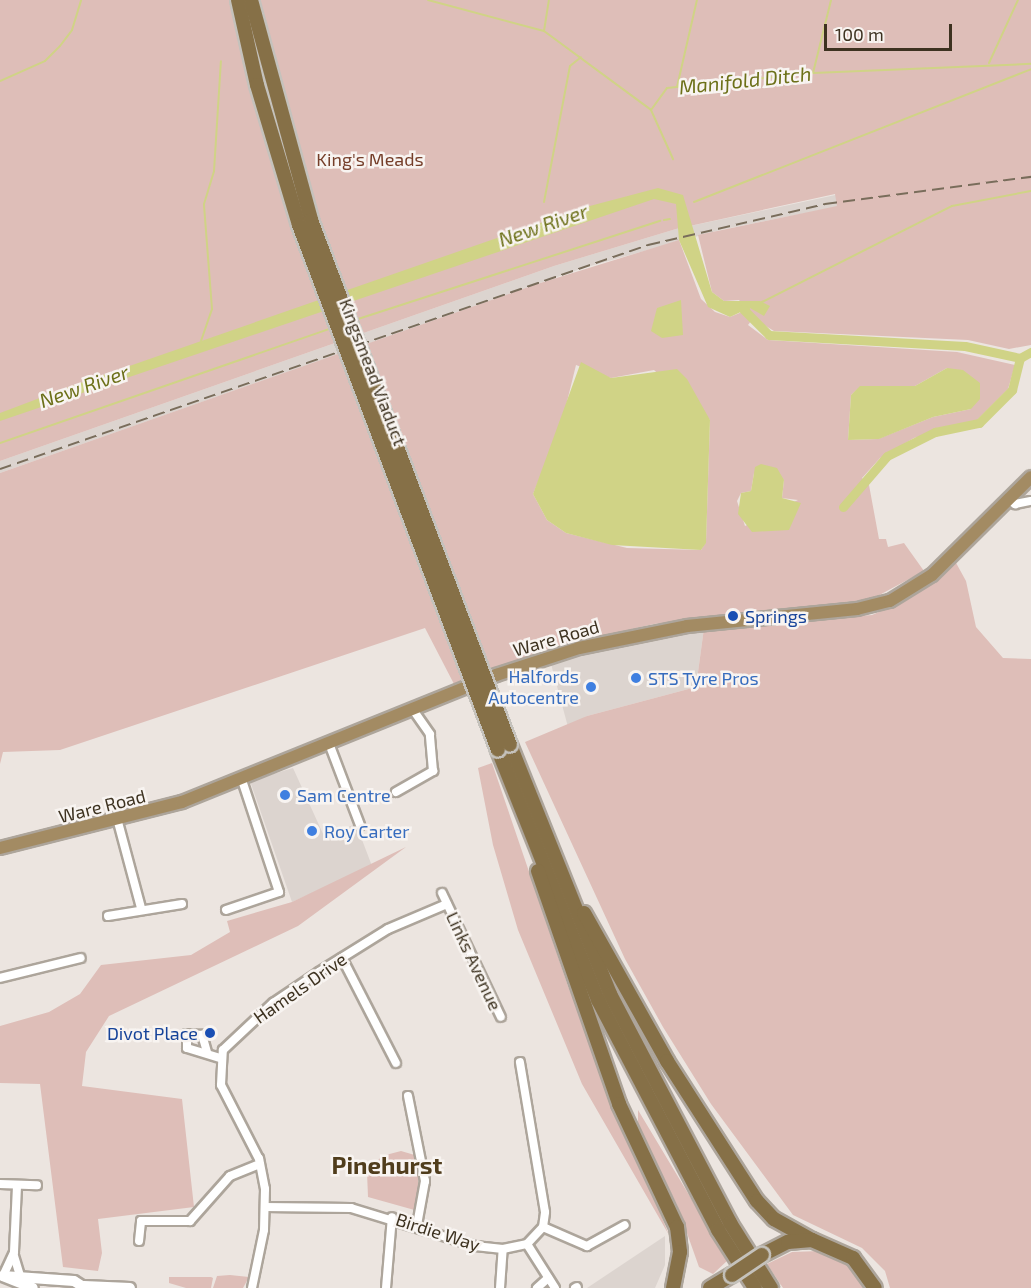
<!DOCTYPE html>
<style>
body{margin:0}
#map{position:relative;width:1031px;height:1288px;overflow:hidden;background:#ece5e0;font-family:"Exo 2",sans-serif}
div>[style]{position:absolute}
.built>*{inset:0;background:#dcd4cf}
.green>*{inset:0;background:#debeb8}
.water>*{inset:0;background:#d0d386}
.stream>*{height:2px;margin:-1px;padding:0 1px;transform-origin:1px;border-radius:1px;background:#d0d386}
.canal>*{height:9px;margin:-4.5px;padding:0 4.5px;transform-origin:4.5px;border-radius:4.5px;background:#d0d386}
.roads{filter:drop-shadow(2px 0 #ada59b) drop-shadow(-2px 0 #ada59b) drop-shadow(0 2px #ada59b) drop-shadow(0 -2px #ada59b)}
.minor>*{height:8px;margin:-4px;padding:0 4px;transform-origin:4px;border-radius:4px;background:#fff}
.secondary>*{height:10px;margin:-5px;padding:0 5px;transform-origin:5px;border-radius:5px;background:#fff}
.primary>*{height:12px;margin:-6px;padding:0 6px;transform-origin:6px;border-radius:6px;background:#a38b63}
.trunk>*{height:14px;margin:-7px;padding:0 7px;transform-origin:7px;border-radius:7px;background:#867047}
.rail>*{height:2px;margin-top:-1px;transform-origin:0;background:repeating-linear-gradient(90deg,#796d5b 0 12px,transparent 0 18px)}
.bridges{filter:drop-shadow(2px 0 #c5c2bc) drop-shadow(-2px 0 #c5c2bc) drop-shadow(0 2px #c5c2bc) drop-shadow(0 -2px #c5c2bc)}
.trunk-bridge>*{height:14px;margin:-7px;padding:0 7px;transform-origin:7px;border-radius:7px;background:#867047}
.dots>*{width:16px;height:16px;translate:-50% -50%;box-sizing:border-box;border:3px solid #f8f4f1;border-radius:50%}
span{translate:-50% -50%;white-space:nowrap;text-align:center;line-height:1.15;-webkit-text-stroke:5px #f8f4f1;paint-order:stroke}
.park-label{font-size:18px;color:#753e29}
.street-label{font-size:18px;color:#3d3220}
.transit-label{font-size:18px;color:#164399}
.left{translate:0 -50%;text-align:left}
.right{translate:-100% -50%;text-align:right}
.shop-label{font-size:18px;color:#366cbe}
.water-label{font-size:20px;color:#6c7018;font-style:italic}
.district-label{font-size:24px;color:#503d1c;font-weight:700}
.scale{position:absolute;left:824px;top:24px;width:128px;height:27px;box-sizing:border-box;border:3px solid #3d3220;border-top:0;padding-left:8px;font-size:18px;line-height:21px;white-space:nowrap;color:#3d3220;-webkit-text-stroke:4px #f8f4f1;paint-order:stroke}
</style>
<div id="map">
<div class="built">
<i style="clip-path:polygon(854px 191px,871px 200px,720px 230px,583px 268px,0 473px,0 461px,554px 266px,676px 229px)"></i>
<i style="clip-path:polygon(704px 628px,696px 687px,587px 716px,568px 727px,551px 664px,600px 649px)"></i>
<i style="clip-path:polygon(293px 768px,324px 836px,356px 824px,372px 866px,292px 902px,250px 781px)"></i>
<i style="clip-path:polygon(665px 1236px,665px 1265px,655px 1288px,587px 1288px)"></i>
</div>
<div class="green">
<i style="clip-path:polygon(0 0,1031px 0,1031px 345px,1009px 349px,968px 340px,774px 331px,754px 319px,739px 300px,724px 301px,712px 292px,698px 235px,837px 206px,835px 194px,676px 229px,554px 266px,0 461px)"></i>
<i style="clip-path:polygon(evenodd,679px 240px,701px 299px,715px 312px,730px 317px,742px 312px,751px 321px,748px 325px,768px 340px,957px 352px,1015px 365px,1008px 389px,977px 420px,914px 438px,880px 458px,862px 478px,869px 485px,879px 539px,886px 539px,888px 547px,904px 543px,924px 571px,872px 599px,654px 624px,552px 647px,454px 684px,425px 628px,60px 750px,3px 752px,0 764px,0 473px,534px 285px,679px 240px,576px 365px,611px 378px,654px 370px,710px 420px,706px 542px,701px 550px,627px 548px,566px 533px,547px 520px,533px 494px,561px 426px,576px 365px,679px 240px,947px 368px,971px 409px,933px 417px,878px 439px,848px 440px,851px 395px,860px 387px,915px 386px,947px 368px,679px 240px,754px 473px,784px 480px,782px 498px,798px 500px,745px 526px,737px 501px,741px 493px,751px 491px,754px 473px)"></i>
<i style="clip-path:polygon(955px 561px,966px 581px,976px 627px,1003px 658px,1031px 659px,1031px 1288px,890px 1288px,885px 1271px,862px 1248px,793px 1215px,711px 1104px,663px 1027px,625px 959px,525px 742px,587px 716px,696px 687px,704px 628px,872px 615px,902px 602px)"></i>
<i style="clip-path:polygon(492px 763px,568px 986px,669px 1235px,582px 1084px,518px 930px,493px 845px,478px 768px)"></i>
<i style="clip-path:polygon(406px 847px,298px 926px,109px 1016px,86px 1052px,82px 1086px,182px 1099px,194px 1207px,98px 1219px,102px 1253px,98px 1271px,63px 1267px,40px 1084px,0 1083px,0 1026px,49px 1012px,80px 994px,101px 965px,191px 955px,230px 932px,227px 921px,292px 902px)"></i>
<i style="clip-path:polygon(638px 1110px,728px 1260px,713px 1274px,699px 1267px,677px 1205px,638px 1127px)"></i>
<i style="clip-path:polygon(401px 1151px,418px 1156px,418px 1211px,368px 1197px,367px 1172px,382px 1156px)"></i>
<i style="clip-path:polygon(819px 1251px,851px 1267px,867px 1288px,783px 1288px,767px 1264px,792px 1252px)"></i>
<i style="clip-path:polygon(217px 1276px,230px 1275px,249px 1277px,243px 1288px,213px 1288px)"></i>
<i style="clip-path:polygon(169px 1277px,211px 1277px,213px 1278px,211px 1288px,186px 1288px,169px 1283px)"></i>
</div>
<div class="water">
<i style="clip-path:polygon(658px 188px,683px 195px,712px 292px,724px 301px,760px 301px,770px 306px,764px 316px,750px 308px,749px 315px,745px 310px,730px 317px,708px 307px,679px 240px,676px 204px,654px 199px,0 421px,0 413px,69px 387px,586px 207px)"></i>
<i style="clip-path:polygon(681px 300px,683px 335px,662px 338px,651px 331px,657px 308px)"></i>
<i style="clip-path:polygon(581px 362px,611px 378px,677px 369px,687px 379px,710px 420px,706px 543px,701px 550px,612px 545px,566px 533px,547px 520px,533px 494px)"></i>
<i style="clip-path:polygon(947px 368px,963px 370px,980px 383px,980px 399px,971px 409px,933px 417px,879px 439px,848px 440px,851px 395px,860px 386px,915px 386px)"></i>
<i style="clip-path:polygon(761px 464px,777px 468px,784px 480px,782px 498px,801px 503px,789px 530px,752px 532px,738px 514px,741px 493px,751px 491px,755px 467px)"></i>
</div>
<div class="stream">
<i style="left:428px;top:0;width:120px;rotate:15deg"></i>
<i style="left:544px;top:31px;width:133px;rotate:36.4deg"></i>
<i style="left:651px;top:110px;width:27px;rotate:-54deg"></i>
<i style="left:667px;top:88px;width:147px;rotate:-5.9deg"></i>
<i style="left:813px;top:73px;width:218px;rotate:-2.4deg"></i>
<i style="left:544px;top:31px;width:31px;rotate:-81deg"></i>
<i style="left:989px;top:63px;width:69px;rotate:-65.3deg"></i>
<i style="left:813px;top:73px;width:75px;rotate:-76.1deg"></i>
<i style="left:0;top:81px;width:49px;rotate:-24deg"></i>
<i style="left:45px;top:61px;width:21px;rotate:-45deg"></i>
<i style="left:60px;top:46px;width:20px;rotate:-53deg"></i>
<i style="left:72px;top:30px;width:31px;rotate:-73deg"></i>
<i style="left:677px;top:87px;width:89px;rotate:-77.1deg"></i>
<i style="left:651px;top:110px;width:54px;rotate:65.8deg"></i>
<i style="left:544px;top:202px;width:138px;rotate:-79.2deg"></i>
<i style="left:570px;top:66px;width:14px;rotate:-39deg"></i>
<i style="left:694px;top:202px;width:362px;rotate:-21.5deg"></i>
<i style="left:664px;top:220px;width:6px;rotate:-9deg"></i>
<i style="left:762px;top:302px;width:213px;rotate:-26.8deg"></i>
<i style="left:952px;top:206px;width:80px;rotate:-10.8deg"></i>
<i style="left:355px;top:320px;width:321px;rotate:-18deg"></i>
<i style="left:201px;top:341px;width:34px;rotate:-71deg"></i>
<i style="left:212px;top:309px;width:105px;rotate:-94.4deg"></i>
<i style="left:204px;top:204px;width:34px;rotate:-73deg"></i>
<i style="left:214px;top:171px;width:110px;rotate:-86.4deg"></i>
<i style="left:0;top:443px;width:351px;rotate:-19.1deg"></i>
</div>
<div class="canal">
<i style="left:743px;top:309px;width:37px;rotate:45deg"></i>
<i style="left:769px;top:335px;width:196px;rotate:3.2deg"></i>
<i style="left:965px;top:346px;width:56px;rotate:12.3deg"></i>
<i style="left:1020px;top:358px;width:13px;rotate:-29deg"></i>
<i style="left:843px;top:507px;width:67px;rotate:-49.2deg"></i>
<i style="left:887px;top:456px;width:54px;rotate:-26.6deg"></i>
<i style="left:935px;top:432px;width:45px;rotate:-11.6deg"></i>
<i style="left:979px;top:423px;width:47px;rotate:-45deg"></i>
<i style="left:1012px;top:390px;width:33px;rotate:-76deg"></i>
</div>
<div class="roads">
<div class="minor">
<i style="left:1008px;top:499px;width:9px;rotate:36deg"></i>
<i style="left:1015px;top:504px;width:16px;rotate:-11deg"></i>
<i style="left:330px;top:746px;width:85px;rotate:69.2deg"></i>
<i style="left:396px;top:792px;width:43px;rotate:-29.6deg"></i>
<i style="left:433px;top:771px;width:37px;rotate:-95deg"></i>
<i style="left:430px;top:734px;width:29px;rotate:-125deg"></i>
<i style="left:118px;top:822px;width:89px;rotate:75deg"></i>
<i style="left:442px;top:893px;width:137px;rotate:64.6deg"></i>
<i style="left:226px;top:910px;width:56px;rotate:-18.8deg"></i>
<i style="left:279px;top:892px;width:118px;rotate:-108.3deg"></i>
<i style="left:108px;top:916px;width:75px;rotate:-9.2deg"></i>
<i style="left:342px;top:958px;width:118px;rotate:62.8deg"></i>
<i style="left:0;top:978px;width:83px;rotate:-13.9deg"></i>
<i style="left:207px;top:1052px;width:18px;rotate:-106deg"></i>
<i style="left:202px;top:1035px;width:15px;rotate:-176deg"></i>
<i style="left:187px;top:1034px;width:14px;rotate:90deg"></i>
<i style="left:187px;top:1048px;width:34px;rotate:17deg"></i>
<i style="left:408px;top:1096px;width:87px;rotate:78.7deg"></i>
<i style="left:425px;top:1181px;width:45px;rotate:100.3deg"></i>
<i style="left:0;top:1184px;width:37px;rotate:2deg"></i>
<i style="left:265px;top:1207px;width:86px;rotate:0.7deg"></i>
<i style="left:351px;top:1208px;width:130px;rotate:17deg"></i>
<i style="left:475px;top:1246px;width:28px;rotate:6deg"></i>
<i style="left:503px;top:1249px;width:25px;rotate:-12deg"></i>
<i style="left:527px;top:1244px;width:23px;rotate:-47deg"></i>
<i style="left:543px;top:1227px;width:15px;rotate:-82deg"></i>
<i style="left:545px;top:1212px;width:152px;rotate:-99.5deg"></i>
<i style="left:543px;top:1227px;width:48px;rotate:23.4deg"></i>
<i style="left:587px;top:1246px;width:43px;rotate:-28.9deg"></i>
<i style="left:139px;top:1241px;width:20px;rotate:-84deg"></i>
<i style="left:141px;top:1221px;width:49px"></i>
<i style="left:190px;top:1221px;width:60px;rotate:-48.4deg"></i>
<i style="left:230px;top:1176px;width:32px;rotate:-22deg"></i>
<i style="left:527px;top:1244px;width:52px;rotate:57.5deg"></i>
<i style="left:14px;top:1256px;width:21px;rotate:73deg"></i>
<i style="left:3px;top:1276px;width:26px;rotate:-65deg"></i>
<i style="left:14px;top:1252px;width:67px;rotate:-87.4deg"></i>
<i style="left:252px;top:1288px;width:59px;rotate:-78.3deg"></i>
<i style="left:264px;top:1230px;width:41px;rotate:-88.6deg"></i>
<i style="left:265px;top:1189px;width:31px;rotate:-101deg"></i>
<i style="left:259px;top:1159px;width:83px;rotate:-117.2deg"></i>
<i style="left:221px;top:1085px;width:35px;rotate:-87deg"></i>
<i style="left:223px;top:1050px;width:69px;rotate:-43.2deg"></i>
<i style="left:273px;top:1003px;width:55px;rotate:-34deg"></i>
<i style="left:319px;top:972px;width:81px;rotate:-31.9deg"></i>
<i style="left:388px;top:929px;width:64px;rotate:-23deg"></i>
<i style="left:386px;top:1288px;width:71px;rotate:-85.2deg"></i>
<i style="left:500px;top:1288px;width:39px;rotate:-86deg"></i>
<i style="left:537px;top:1288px;width:15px;rotate:-42deg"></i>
<i style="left:575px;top:1288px;width:2px;rotate:-27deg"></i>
</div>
<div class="secondary">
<i style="left:3px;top:1276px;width:71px;rotate:4deg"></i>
<i style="left:74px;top:1281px;width:13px;rotate:32deg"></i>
<i style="left:3px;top:1276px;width:32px;rotate:22deg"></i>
<i style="left:84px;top:1286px;width:46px;rotate:2.5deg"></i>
</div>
<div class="primary">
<i style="left:0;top:848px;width:188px;rotate:-14.2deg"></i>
<i style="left:182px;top:802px;width:339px;rotate:-22deg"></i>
<i style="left:496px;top:675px;width:87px;rotate:-18deg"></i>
<i style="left:579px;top:648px;width:110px;rotate:-11.5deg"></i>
<i style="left:687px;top:626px;width:171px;rotate:-5.7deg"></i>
<i style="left:857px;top:609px;width:34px;rotate:-14deg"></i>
<i style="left:890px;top:601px;width:49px;rotate:-31.8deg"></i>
<i style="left:932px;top:575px;width:139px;rotate:-44.7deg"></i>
</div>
<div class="trunk">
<i style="left:510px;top:745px;width:268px;rotate:68.1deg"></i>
<i style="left:610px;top:994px;width:259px;rotate:62.3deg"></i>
<i style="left:730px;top:1223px;width:77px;rotate:57.8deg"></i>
<i style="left:498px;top:750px;width:269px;rotate:68.2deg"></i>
<i style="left:598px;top:1000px;width:259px;rotate:62.4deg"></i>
<i style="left:718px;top:1230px;width:69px;rotate:57.5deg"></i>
<i style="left:538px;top:871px;width:247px;rotate:70.8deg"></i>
<i style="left:619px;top:1104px;width:136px;rotate:64.8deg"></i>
<i style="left:677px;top:1227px;width:25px;rotate:83deg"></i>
<i style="left:680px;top:1252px;width:37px;rotate:101deg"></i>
<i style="left:584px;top:913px;width:170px;rotate:60.7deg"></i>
<i style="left:667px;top:1061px;width:166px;rotate:57.3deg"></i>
<i style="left:757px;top:1201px;width:25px;rotate:47deg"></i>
<i style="left:774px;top:1219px;width:43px;rotate:28.9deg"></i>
<i style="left:762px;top:1255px;width:29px;rotate:-27deg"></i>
<i style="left:788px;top:1242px;width:24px;rotate:-5deg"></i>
<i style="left:812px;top:1240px;width:45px;rotate:23.7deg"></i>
<i style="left:853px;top:1258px;width:37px;rotate:54deg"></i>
<i style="left:710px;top:1288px;width:26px;rotate:-31deg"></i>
</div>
</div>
<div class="rail">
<i style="left:0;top:469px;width:686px;rotate:-19.07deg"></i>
<i style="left:648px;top:245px;width:182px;rotate:-13deg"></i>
<i style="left:825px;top:204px;width:208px;rotate:-7.5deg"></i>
</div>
<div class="bridges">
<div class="trunk-bridge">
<i style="left:238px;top:0;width:87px;rotate:77.4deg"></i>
<i style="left:257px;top:85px;width:146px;rotate:73.3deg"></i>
<i style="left:299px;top:225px;width:561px;rotate:69.24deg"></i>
<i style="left:251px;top:0;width:228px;rotate:74.7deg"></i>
<i style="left:311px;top:220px;width:561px;rotate:69.24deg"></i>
<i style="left:732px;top:1275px;width:36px;rotate:-34deg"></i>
</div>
</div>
<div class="dots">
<i style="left:733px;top:616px;background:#1a4fb4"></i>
<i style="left:636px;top:678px;background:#3f7fe0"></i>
<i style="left:591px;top:687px;background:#3f7fe0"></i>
<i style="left:285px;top:795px;background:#3f7fe0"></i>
<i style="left:312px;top:831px;background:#3f7fe0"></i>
<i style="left:210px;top:1033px;background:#1a4fb4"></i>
</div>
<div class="park-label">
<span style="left:370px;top:159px">King's Meads</span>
</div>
<div class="street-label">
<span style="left:373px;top:372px;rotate:69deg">Kingsmead Viaduct</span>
<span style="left:556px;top:638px;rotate:-16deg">Ware Road</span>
<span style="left:102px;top:806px;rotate:-14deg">Ware Road</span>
<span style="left:474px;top:961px;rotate:65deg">Links Avenue</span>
<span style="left:300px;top:988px;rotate:-35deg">Hamels Drive</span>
<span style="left:438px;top:1232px;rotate:18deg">Birdie Way</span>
</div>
<div class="transit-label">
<span class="left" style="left:745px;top:616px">Springs</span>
<span class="right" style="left:198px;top:1033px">Divot Place</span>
</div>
<div class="shop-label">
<span class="right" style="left:579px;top:687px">Halfords<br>Autocentre</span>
<span class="left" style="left:648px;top:678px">STS Tyre Pros</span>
<span class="left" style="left:297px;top:795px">Sam Centre</span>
<span class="left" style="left:324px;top:831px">Roy Carter</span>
</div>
<div class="water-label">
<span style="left:745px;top:80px;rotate:-6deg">Manifold Ditch</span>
<span style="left:543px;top:225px;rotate:-19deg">New River</span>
<span style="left:84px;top:386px;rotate:-19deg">New River</span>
</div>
<div class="district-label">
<span style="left:387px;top:1165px">Pinehurst</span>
</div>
<div class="scale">100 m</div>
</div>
